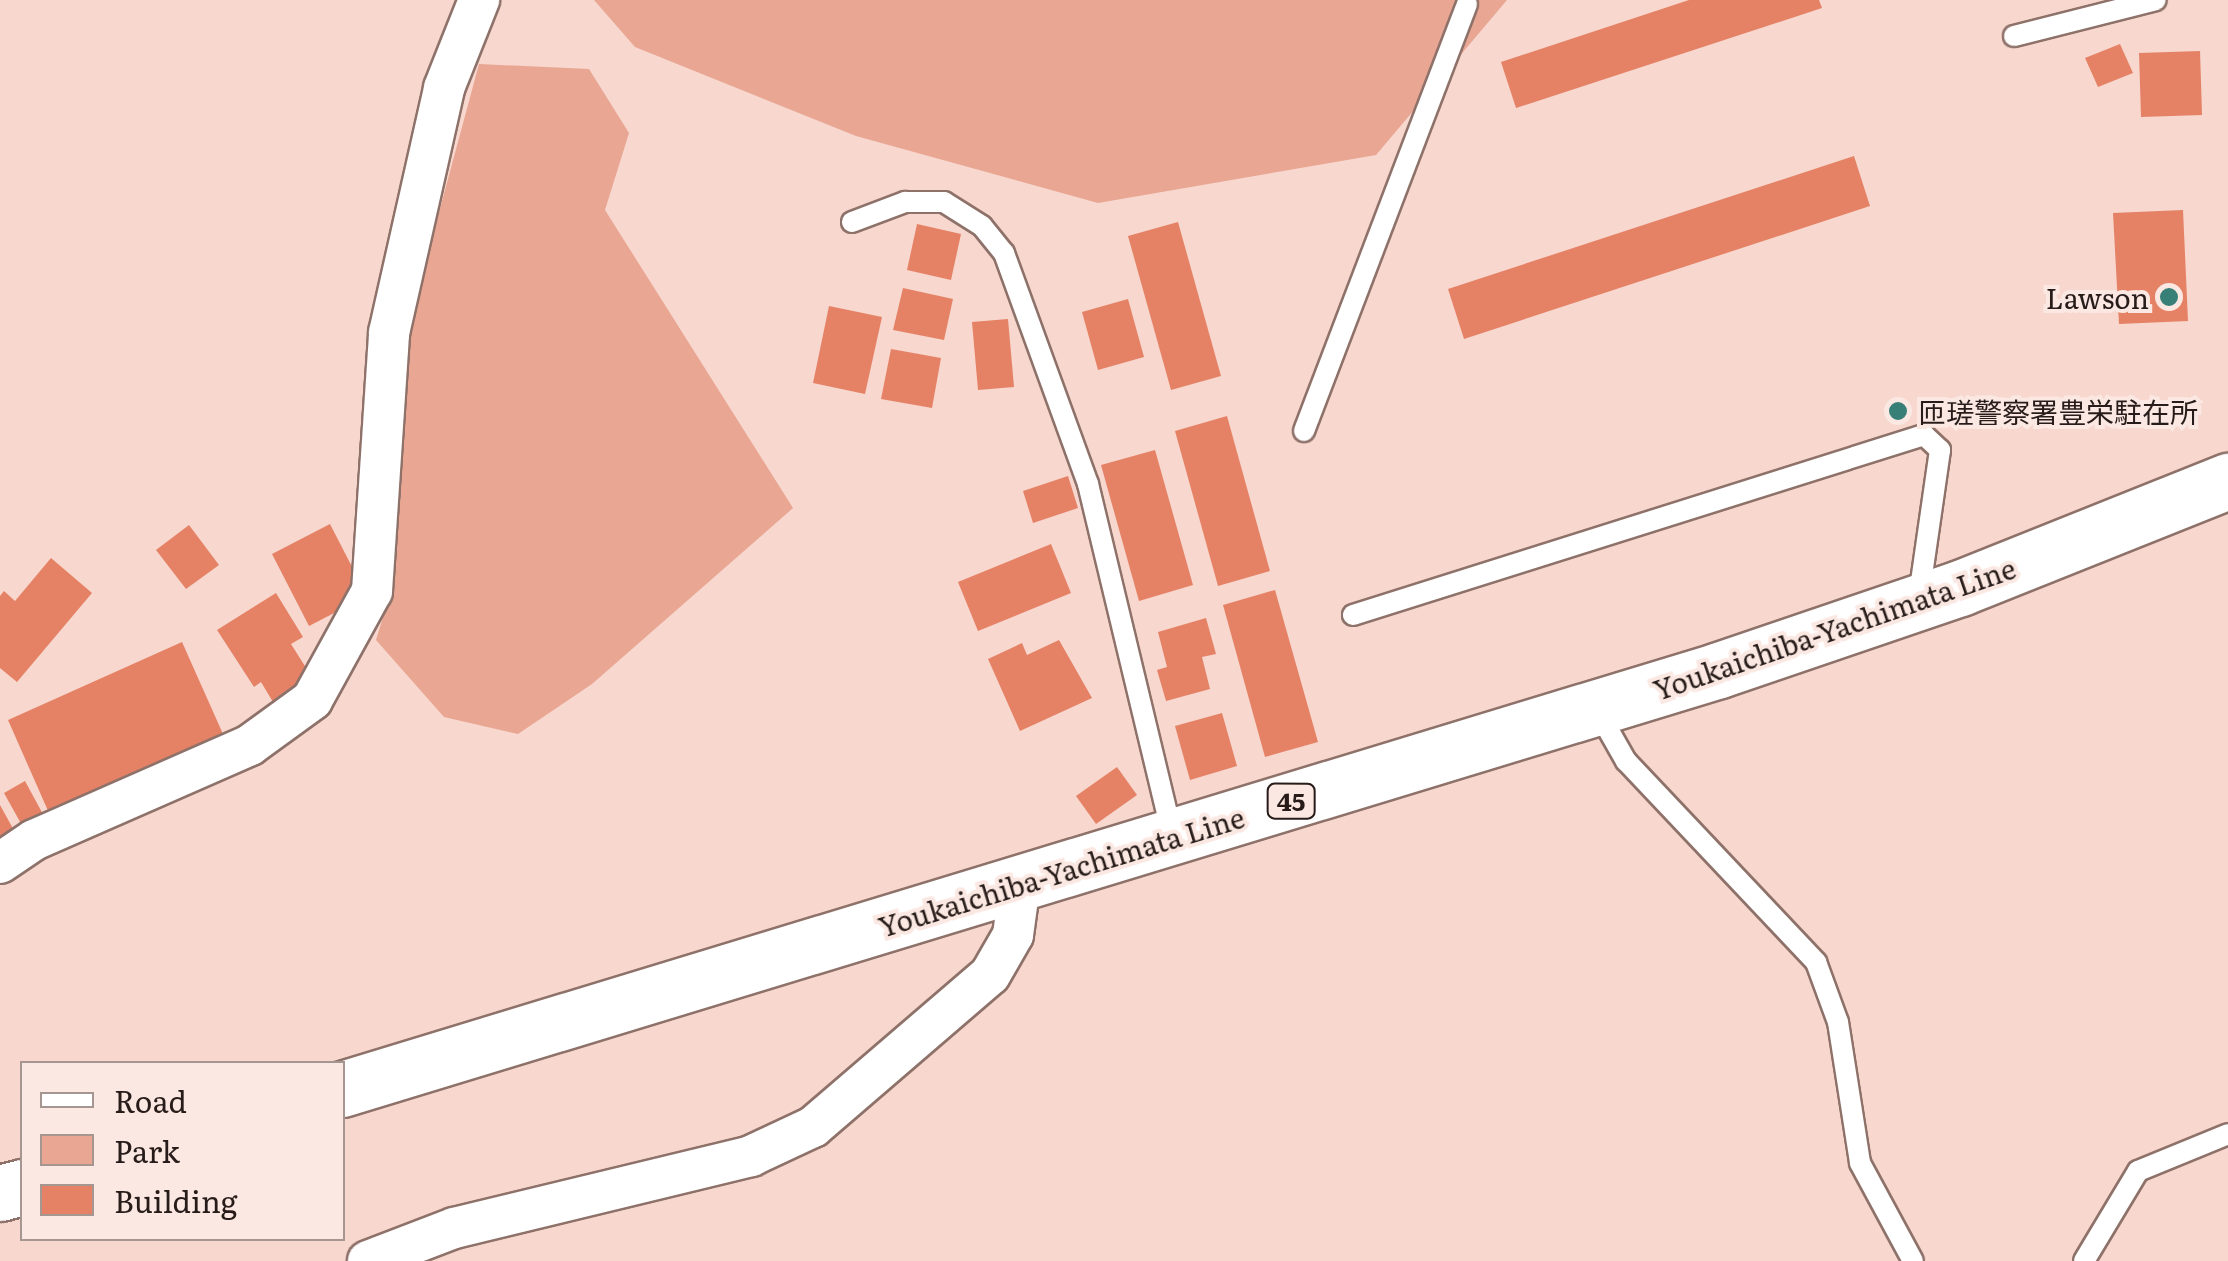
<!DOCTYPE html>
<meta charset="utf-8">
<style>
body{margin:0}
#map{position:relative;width:2228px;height:1261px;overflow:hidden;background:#f7d7ce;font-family:Literata,"Noto Sans JP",serif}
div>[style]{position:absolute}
.green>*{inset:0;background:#e9a693}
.building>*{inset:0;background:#e58266}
.roads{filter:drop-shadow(2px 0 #8e726a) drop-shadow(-2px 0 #8e726a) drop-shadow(0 2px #8e726a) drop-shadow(0 -2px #8e726a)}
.lane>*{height:20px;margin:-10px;padding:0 10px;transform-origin:10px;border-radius:10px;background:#fff}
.street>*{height:40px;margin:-20px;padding:0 20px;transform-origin:20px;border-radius:20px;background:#fff}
.primary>*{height:55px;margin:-27.5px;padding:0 27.5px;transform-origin:27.5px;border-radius:27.5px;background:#fff}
.dots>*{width:28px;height:28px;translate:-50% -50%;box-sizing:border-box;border:5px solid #fbe8e2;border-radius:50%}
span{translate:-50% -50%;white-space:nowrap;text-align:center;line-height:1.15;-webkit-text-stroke:8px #fbe8e2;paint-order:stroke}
.shield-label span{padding:2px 8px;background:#fbe8e2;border:2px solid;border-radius:8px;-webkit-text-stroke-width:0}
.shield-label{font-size:25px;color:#271c19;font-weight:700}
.poi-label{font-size:28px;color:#271c19}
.right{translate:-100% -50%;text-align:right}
.left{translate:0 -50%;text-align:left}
.street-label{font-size:28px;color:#271c19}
.legend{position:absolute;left:20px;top:1061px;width:325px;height:180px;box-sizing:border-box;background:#fbe8e2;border:2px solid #a69692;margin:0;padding:12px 18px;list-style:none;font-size:30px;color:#271c19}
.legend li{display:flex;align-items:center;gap:20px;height:50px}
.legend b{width:50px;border:2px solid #a69692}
</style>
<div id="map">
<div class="green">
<i style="clip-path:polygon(594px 0,1507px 0,1376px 155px,1098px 203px,856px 136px,635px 47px)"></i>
<i style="clip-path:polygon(479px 64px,589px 69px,629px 133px,605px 210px,793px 508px,592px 684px,518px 734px,444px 717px,376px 640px,392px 588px,407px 331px)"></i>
</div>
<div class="building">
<i style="clip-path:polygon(1689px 0,1819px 0,1822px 8px,1516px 108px,1501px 62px)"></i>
<i style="clip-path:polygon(2120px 44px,2133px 73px,2098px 87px,2085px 58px)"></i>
<i style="clip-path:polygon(2200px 51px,2202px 115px,2141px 117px,2139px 53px)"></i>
<i style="clip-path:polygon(1854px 156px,1870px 206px,1464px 339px,1448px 289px)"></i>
<i style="clip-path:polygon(2183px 210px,2188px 321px,2119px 324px,2113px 213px)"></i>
<i style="clip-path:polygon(1178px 222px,1221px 376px,1171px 390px,1128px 236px)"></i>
<i style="clip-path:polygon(917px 224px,961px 234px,951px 280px,907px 270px)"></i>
<i style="clip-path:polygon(903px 288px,953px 299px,944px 340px,893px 330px)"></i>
<i style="clip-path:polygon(1128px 299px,1144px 357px,1098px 370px,1082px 312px)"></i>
<i style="clip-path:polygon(829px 306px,882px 317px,865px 394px,813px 383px)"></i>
<i style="clip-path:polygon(1008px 319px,1014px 387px,978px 390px,972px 322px)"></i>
<i style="clip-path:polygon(891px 349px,941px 358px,932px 408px,881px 399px)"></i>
<i style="clip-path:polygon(1227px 416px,1270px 571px,1218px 586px,1175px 431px)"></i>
<i style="clip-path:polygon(1155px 450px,1193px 585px,1139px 601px,1101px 465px)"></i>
<i style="clip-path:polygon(1068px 476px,1078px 508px,1033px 523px,1023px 491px)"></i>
<i style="clip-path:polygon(330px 524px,367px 596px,309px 626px,272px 554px)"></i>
<i style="clip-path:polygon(189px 525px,219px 565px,186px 589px,156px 550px)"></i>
<i style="clip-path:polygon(1051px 544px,1071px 593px,978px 631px,958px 582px)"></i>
<i style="clip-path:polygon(51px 558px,92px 593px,17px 682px,0 668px,0 596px,4px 591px,15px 601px)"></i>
<i style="clip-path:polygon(1275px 590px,1318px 742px,1265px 757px,1223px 605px)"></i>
<i style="clip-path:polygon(276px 593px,303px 637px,291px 644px,315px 682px,276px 707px,261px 682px,254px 687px,217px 630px)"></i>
<i style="clip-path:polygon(1206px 618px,1216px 654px,1202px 657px,1210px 689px,1166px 701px,1157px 670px,1167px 667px,1158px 632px)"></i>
<i style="clip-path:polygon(1059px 640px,1092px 698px,1020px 731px,988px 659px,1022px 643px,1027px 655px)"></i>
<i style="clip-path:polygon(182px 642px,223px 734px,49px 813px,8px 720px)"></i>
<i style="clip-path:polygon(1222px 713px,1237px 766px,1190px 780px,1175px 726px)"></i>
<i style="clip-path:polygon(1117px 767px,1137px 795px,1096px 824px,1076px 796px)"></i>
<i style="clip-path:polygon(25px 781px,45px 818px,24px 829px,4px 793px)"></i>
<i style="clip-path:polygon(0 805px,16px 834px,0 843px)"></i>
</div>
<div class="roads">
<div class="lane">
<i style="left:2014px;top:36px;width:146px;rotate:-14.2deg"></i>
<i style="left:852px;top:222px;width:57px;rotate:-20.7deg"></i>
<i style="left:905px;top:202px;width:39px"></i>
<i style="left:944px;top:202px;width:45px;rotate:32.3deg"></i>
<i style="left:982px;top:226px;width:35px;rotate:51deg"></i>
<i style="left:1004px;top:253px;width:246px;rotate:70deg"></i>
<i style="left:1088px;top:484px;width:361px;rotate:76.5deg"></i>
<i style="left:1304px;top:431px;width:457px;rotate:-69.1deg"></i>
<i style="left:1353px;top:615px;width:599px;rotate:-17.5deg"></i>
<i style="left:1924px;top:435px;width:22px;rotate:43deg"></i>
<i style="left:1940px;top:450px;width:148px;rotate:98.2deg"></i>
<i style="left:1597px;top:710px;width:59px;rotate:60.4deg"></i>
<i style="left:1626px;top:761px;width:277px;rotate:46.6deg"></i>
<i style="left:1816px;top:962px;width:64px;rotate:69.9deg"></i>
<i style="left:1838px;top:1022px;width:143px;rotate:81.1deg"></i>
<i style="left:1860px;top:1163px;width:111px;rotate:61.6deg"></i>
<i style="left:2084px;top:1261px;width:105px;rotate:-59deg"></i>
<i style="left:2138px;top:1171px;width:97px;rotate:-22.3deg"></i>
</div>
<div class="street">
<i style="left:0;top:863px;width:41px;rotate:-34.1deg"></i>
<i style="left:34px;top:840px;width:236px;rotate:-23.7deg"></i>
<i style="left:250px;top:745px;width:77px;rotate:-36deg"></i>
<i style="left:312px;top:700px;width:124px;rotate:-61.2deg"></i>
<i style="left:372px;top:591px;width:259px;rotate:-86.2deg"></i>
<i style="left:389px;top:333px;width:251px;rotate:-77.3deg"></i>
<i style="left:444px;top:88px;width:95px;rotate:-68.3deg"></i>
<i style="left:368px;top:1261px;width:92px;rotate:-21deg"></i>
<i style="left:454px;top:1228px;width:306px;rotate:-13.6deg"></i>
<i style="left:751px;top:1156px;width:68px;rotate:-25.1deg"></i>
<i style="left:813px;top:1127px;width:233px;rotate:-40.7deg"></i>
<i style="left:990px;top:975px;width:46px;rotate:-60.1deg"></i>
<i style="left:1013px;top:935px;width:51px;rotate:-82.2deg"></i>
</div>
<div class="primary">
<i style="left:342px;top:1089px;width:1439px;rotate:-16.92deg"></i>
<i style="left:1719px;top:670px;width:255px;rotate:-18.8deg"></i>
<i style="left:1960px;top:588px;width:289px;rotate:-21.8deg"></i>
<i style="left:0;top:1193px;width:23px;rotate:-15deg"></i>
</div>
</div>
<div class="dots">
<i style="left:2169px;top:297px;background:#387f78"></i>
<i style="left:1898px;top:411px;background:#387f78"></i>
</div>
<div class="shield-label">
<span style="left:1291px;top:801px">45</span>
</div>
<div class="poi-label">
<span class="right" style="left:2149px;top:297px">Lawson</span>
<span class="left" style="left:1918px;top:411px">匝瑳警察署豊栄駐在所</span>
</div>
<div class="street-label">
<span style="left:1834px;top:628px;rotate:-19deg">Youkaichiba-Yachimata Line</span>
<span style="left:1061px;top:871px;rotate:-17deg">Youkaichiba-Yachimata Line</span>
</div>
<ul class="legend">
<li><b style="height:12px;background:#fff"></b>Road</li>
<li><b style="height:28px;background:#e9a693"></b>Park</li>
<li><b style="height:28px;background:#e58266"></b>Building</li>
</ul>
</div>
